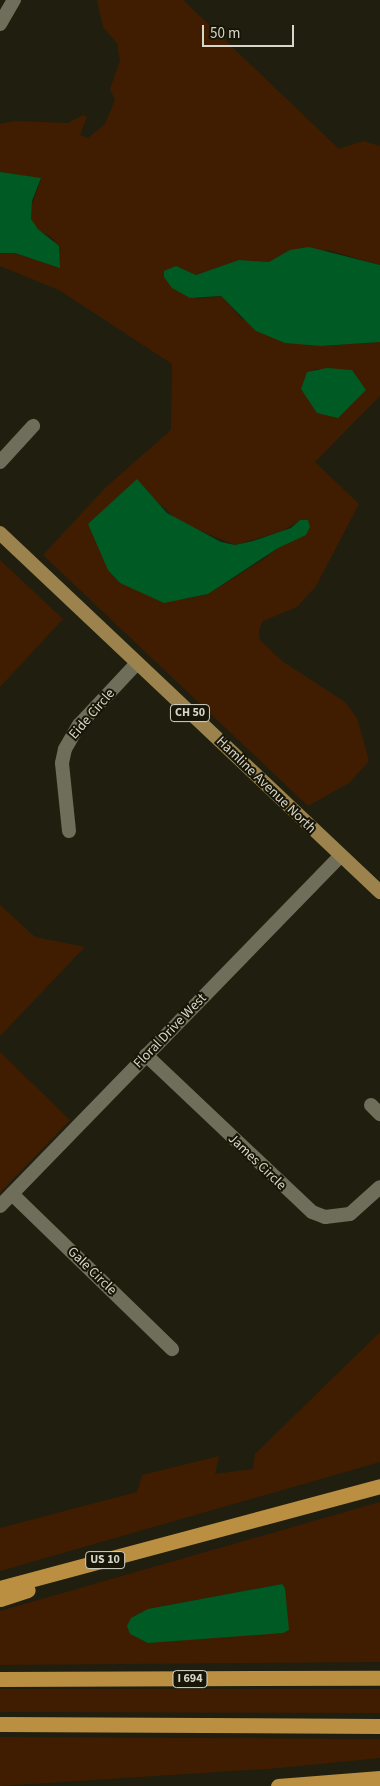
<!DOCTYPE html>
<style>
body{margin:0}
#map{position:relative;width:380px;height:1786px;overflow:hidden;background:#201e0e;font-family:"Source Sans 3",sans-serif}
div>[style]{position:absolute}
.green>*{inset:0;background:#401d00}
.water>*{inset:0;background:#005a24}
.minor>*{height:14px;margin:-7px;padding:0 7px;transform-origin:7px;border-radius:7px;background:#6f6e5a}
.primary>*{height:14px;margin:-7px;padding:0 7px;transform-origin:7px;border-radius:7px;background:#9c824c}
.motorway>*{height:15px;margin:-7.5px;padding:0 7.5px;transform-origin:7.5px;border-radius:7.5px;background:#ba8f42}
span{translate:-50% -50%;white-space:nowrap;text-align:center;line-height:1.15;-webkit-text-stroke:4px #171505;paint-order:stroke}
.shield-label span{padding:1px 4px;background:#171505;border:1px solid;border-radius:4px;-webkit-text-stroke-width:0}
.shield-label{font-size:12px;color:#d7d6cb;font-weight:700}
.street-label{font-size:14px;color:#d7d6cb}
.scale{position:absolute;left:202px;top:25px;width:92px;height:22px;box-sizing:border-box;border:2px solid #d7d6cb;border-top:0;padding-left:6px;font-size:15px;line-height:18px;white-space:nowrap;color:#d7d6cb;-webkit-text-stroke:4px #171505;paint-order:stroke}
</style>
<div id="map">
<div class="green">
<i style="clip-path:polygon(evenodd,97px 0,183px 0,339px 149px,363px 141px,380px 146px,380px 265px,328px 250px,280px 256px,269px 262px,239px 260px,196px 275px,181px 268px,197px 299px,221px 296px,242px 319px,321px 346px,380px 342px,380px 396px,315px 462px,359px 504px,316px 586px,297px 607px,263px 621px,259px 630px,260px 640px,282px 661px,345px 702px,357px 718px,369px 761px,349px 783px,308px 806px,43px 555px,106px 487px,171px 430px,172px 364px,59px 290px,0 266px,0 253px,15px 253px,30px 258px,55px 240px,38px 229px,31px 219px,30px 210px,41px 179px,0 172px,0 124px,15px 121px,68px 123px,83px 115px,87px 117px,80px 135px,88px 138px,105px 124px,115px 100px,110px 89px,120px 61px,117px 43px,103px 27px,97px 0,317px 369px,352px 370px,365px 390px,349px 407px,307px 372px,317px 369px,97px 0,143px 488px,179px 522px,235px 545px,283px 531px,300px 520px,278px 548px,261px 561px,208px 594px,186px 599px,120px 583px,104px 558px,88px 524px,143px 488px)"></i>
<i style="clip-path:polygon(0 560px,63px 619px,0 687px)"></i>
<i style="clip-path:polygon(0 905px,35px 937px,85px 947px,0 1036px)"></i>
<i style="clip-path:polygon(0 1052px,70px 1120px,0 1193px)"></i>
<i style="clip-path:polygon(380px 1332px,380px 1462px,0 1571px,0 1528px,137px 1492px,142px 1475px,219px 1456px,215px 1474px,253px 1469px,255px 1454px)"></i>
<i style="clip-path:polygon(evenodd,380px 1502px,380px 1662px,0 1665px,0 1611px,380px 1502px,281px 1584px,285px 1588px,148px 1609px,281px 1584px)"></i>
<i style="clip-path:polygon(0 1689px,380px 1689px,380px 1713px,0 1712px)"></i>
<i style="clip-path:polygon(0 1737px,380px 1739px,380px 1758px,280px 1768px,0 1786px)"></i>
</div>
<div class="water">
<i style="clip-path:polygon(0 172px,41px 178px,32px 201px,31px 219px,38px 229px,59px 246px,60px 268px,15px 253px,0 253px)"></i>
<i style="clip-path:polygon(309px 247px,380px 265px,380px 342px,321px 346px,285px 343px,256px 331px,221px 296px,190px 298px,172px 288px,164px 277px,164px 271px,176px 266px,196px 275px,239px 260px,269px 262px,290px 250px)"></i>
<i style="clip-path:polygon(327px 368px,352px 370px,366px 390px,338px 418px,317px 413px,301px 389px,307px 372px)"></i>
<i style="clip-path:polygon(137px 479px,167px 513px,221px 542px,235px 545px,253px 541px,291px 528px,300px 520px,308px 520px,310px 527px,306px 535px,278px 548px,208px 594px,164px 603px,120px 583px,108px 570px,88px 524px)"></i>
<i style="clip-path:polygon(282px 1584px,285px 1588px,289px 1630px,283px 1633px,148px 1643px,130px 1634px,127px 1626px,131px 1618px,148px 1609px)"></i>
</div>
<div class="minor">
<i style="left:0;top:24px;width:28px;rotate:-60deg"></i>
<i style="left:0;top:462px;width:49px;rotate:-47.5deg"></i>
<i style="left:69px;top:831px;width:68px;rotate:-95.9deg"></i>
<i style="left:62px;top:763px;width:14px;rotate:-78deg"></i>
<i style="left:65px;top:749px;width:28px;rotate:-60deg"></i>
<i style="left:79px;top:725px;width:85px;rotate:-46.9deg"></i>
<i style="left:146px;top:1055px;width:228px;rotate:43.4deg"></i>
<i style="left:312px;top:1212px;width:14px;rotate:21deg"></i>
<i style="left:325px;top:1217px;width:25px;rotate:-7deg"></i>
<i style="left:350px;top:1214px;width:40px;rotate:-42deg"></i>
<i style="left:371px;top:1105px;width:13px;rotate:45deg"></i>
<i style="left:12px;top:1194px;width:223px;rotate:44.1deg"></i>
<i style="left:0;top:1206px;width:488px;rotate:-45.8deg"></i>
</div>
<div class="primary">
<i style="left:0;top:533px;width:523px;rotate:43.37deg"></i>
</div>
<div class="motorway">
<i style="left:0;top:1588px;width:393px;rotate:-15deg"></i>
<i style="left:0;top:1599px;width:29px;rotate:-18deg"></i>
<i style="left:0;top:1679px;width:380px;rotate:-0.2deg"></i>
<i style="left:0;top:1724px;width:380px;rotate:0.3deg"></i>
<i style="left:278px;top:1786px;width:102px;rotate:-4.5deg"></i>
</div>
<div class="shield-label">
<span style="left:190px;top:713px">CH 50</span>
<span style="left:105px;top:1560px">US 10</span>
<span style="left:190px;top:1679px">I 694</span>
</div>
<div class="street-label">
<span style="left:92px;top:714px;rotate:-49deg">Eide Circle</span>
<span style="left:266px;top:785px;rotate:44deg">Hamline Avenue North</span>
<span style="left:170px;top:1031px;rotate:-46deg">Floral Drive West</span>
<span style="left:257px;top:1162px;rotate:44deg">James Circle</span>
<span style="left:92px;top:1271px;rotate:44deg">Gale Circle</span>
</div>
<div class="scale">50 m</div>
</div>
